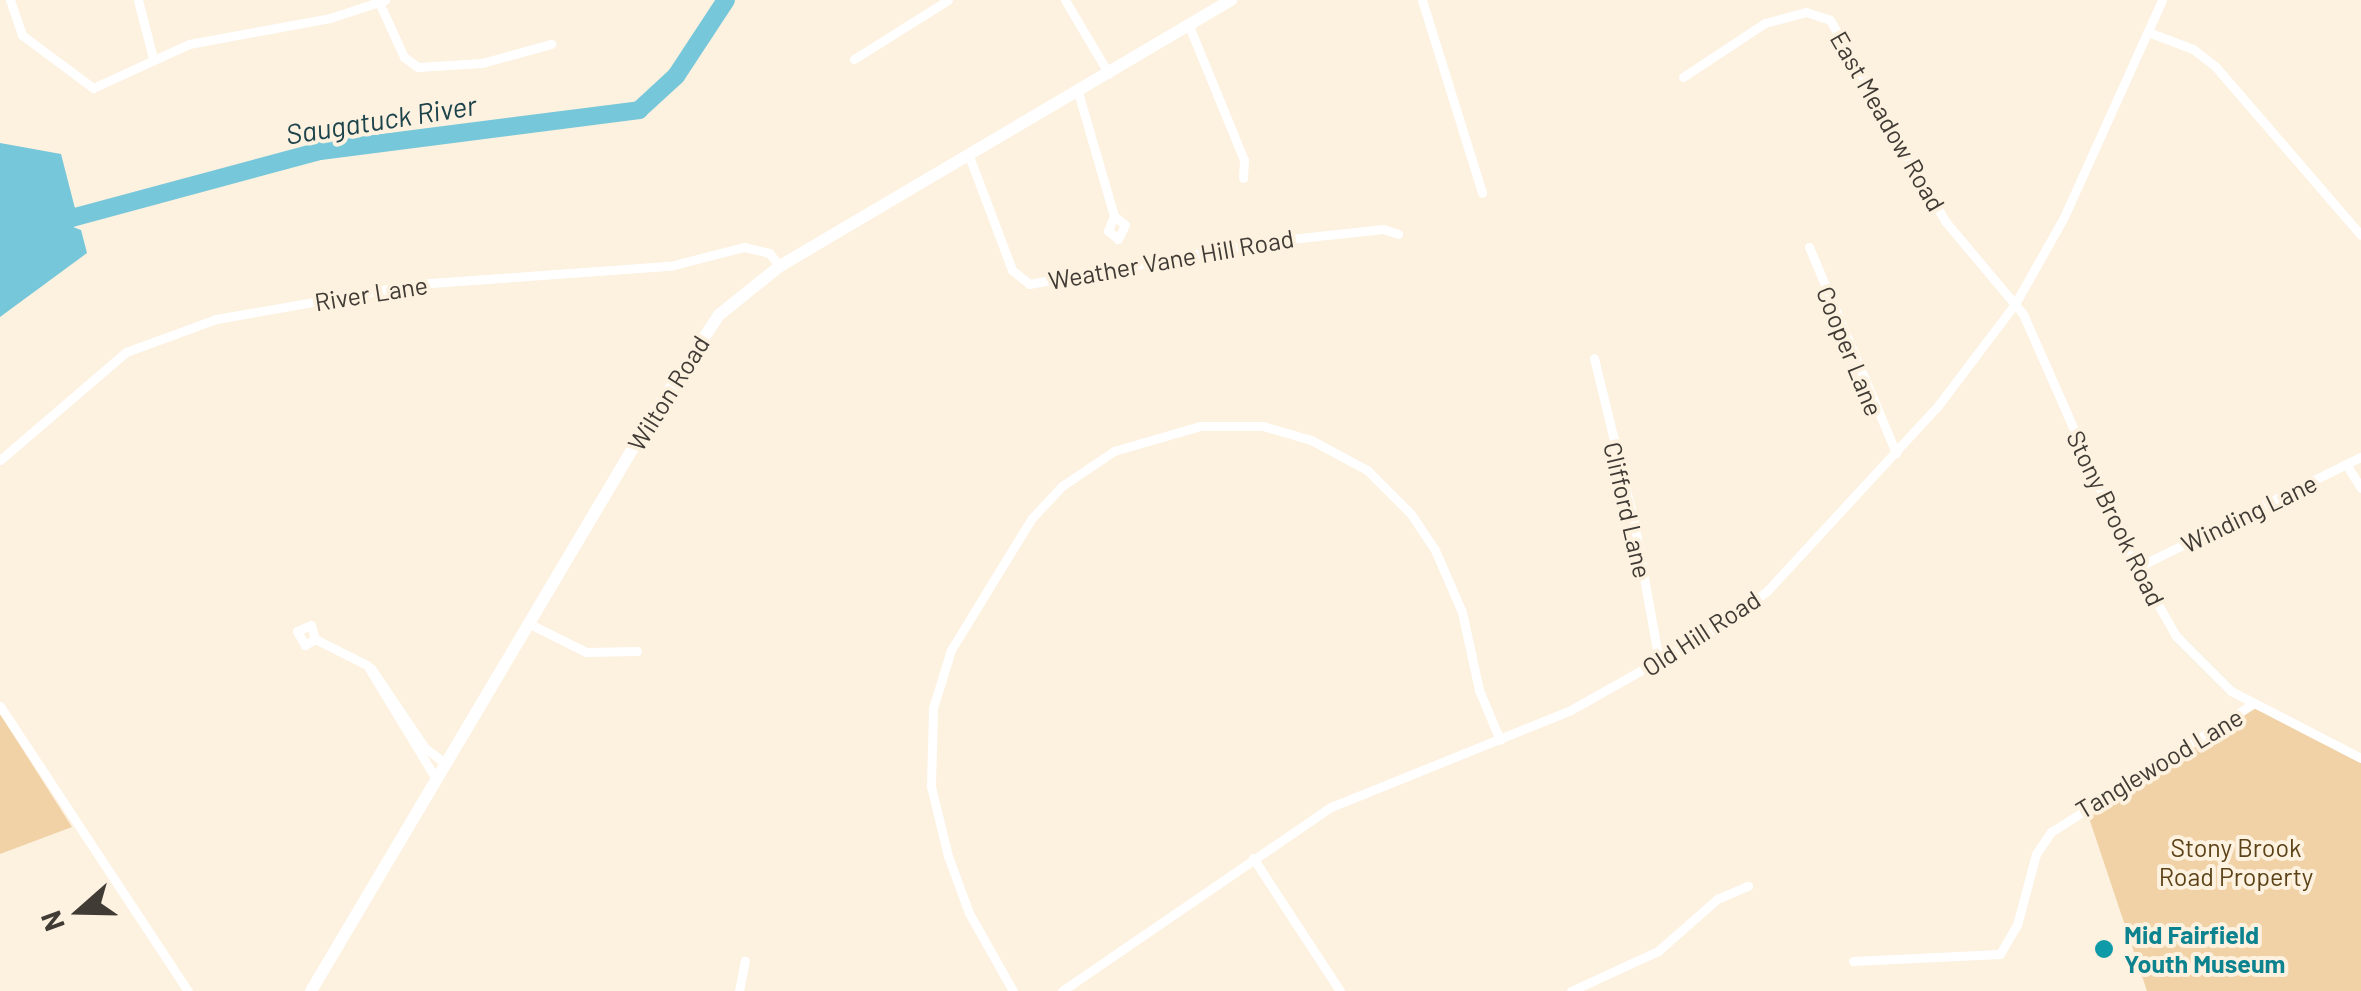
<!DOCTYPE html>
<style>
body{margin:0}
#map{position:relative;width:2361px;height:991px;overflow:hidden;background:#fdf1e0;font-family:Barlow,sans-serif}
div>[style]{position:absolute}
.green>*{inset:0;background:#f0d2a6}
.water>*{inset:0;background:#75c7d9}
.river>*{height:18px;margin:-9px;padding:0 9px;transform-origin:9px;border-radius:9px;background:#75c7d9}
.minor>*{height:9px;margin:-4.5px;padding:0 4.5px;transform-origin:4.5px;border-radius:4.5px;background:#fff}
.secondary>*{height:12px;margin:-6px;padding:0 6px;transform-origin:6px;border-radius:6px;background:#fff}
.dots>*{width:28px;height:28px;translate:-50% -50%;box-sizing:border-box;border:5px solid #fdf1e0;border-radius:50%}
span{translate:-50% -50%;white-space:nowrap;text-align:center;line-height:1.15;-webkit-text-stroke:8px #fdf1e0;paint-order:stroke}
.street-label{font-size:25px;color:#403b34}
.park-label{font-size:25px;color:#5c4217}
.culture-label{font-size:25px;color:#0d838f;font-weight:700}
.left{translate:0 -50%;text-align:left}
.water-label{font-size:28px;color:#1d444b;font-style:italic}
.north{position:absolute;left:30px;top:861px;width:100px;height:100px;-webkit-text-stroke:8px #fdf1e0;paint-order:stroke;rotate:250deg;font-size:28px;font-weight:700;line-height:40px;text-align:center;color:#403b34}
.north::after{content:'';display:block;margin:auto;width:35px;height:45px;background:#403b34;clip-path:polygon(50% 0,100% 100%,50% 72%,0 100%)}
</style>
<div id="map">
<div class="green">
<i style="clip-path:polygon(2256px 707px,2361px 757px,2361px 991px,2147px 991px,2085px 806px)"></i>
<i style="clip-path:polygon(0 714px,72px 827px,0 854px)"></i>
</div>
<div class="water">
<i style="clip-path:polygon(0 143px,61px 154px,79px 224px,73px 227px,81px 230px,87px 253px,0 317px)"></i>
</div>
<div class="river">
<i style="left:53px;top:223px;width:277px;rotate:-15.1deg"></i>
<i style="left:320px;top:151px;width:322px;rotate:-7.3deg"></i>
<i style="left:639px;top:110px;width:50px;rotate:-42.6deg"></i>
<i style="left:676px;top:76px;width:91px;rotate:-56.7deg"></i>
</div>
<div class="minor">
<i style="left:10px;top:0;width:37px;rotate:71deg"></i>
<i style="left:22px;top:35px;width:89px;rotate:36.7deg"></i>
<i style="left:93px;top:88px;width:106px;rotate:-24.6deg"></i>
<i style="left:189px;top:44px;width:143px;rotate:-10.4deg"></i>
<i style="left:330px;top:18px;width:58px;rotate:-18.1deg"></i>
<i style="left:138px;top:0;width:60px;rotate:75.5deg"></i>
<i style="left:378px;top:0;width:63px;rotate:65.5deg"></i>
<i style="left:404px;top:57px;width:17px;rotate:36deg"></i>
<i style="left:418px;top:67px;width:64px;rotate:-3.6deg"></i>
<i style="left:482px;top:63px;width:72px;rotate:-15.4deg"></i>
<i style="left:1065px;top:0;width:86px;rotate:59.3deg"></i>
<i style="left:1422px;top:0;width:202px;rotate:72.7deg"></i>
<i style="left:1189px;top:26px;width:145px;rotate:67.7deg"></i>
<i style="left:1244px;top:160px;width:18px;rotate:93deg"></i>
<i style="left:2148px;top:32px;width:48px;rotate:20.7deg"></i>
<i style="left:2193px;top:49px;width:28px;rotate:38deg"></i>
<i style="left:2215px;top:66px;width:223px;rotate:49.2deg"></i>
<i style="left:854px;top:59px;width:111px;rotate:-32.1deg"></i>
<i style="left:1683px;top:77px;width:98px;rotate:-33.4deg"></i>
<i style="left:1765px;top:23px;width:42px;rotate:-15deg"></i>
<i style="left:1806px;top:12px;width:25px;rotate:18deg"></i>
<i style="left:1830px;top:20px;width:232px;rotate:60.2deg"></i>
<i style="left:1945px;top:221px;width:121px;rotate:50deg"></i>
<i style="left:2023px;top:314px;width:258px;rotate:66.2deg"></i>
<i style="left:2127px;top:550px;width:99px;rotate:60.3deg"></i>
<i style="left:2176px;top:636px;width:78px;rotate:45deg"></i>
<i style="left:2231px;top:691px;width:146px;rotate:27.3deg"></i>
<i style="left:1078px;top:92px;width:129px;rotate:73.8deg"></i>
<i style="left:1114px;top:216px;width:14px;rotate:39deg"></i>
<i style="left:1125px;top:225px;width:16px;rotate:117deg"></i>
<i style="left:1118px;top:239px;width:13px;rotate:-141deg"></i>
<i style="left:1108px;top:231px;width:16px;rotate:-68deg"></i>
<i style="left:969px;top:156px;width:122px;rotate:69.3deg"></i>
<i style="left:1012px;top:270px;width:22px;rotate:39deg"></i>
<i style="left:1029px;top:284px;width:237px;rotate:-10.2deg"></i>
<i style="left:1262px;top:242px;width:122px;rotate:-6.1deg"></i>
<i style="left:1383px;top:229px;width:16px;rotate:18deg"></i>
<i style="left:1809px;top:247px;width:224px;rotate:67.1deg"></i>
<i style="left:1594px;top:358px;width:169px;rotate:76.3deg"></i>
<i style="left:1634px;top:522px;width:141px;rotate:79.8deg"></i>
<i style="left:0;top:460px;width:166px;rotate:-40.6deg"></i>
<i style="left:126px;top:352px;width:96px;rotate:-20.1deg"></i>
<i style="left:216px;top:319px;width:204px;rotate:-9.9deg"></i>
<i style="left:417px;top:284px;width:254px;rotate:-4.1deg"></i>
<i style="left:670px;top:266px;width:76px;rotate:-14.4deg"></i>
<i style="left:744px;top:247px;width:26px;rotate:13deg"></i>
<i style="left:769px;top:253px;width:17px;rotate:50deg"></i>
<i style="left:2346px;top:464px;width:28px;rotate:58deg"></i>
<i style="left:2136px;top:568px;width:251px;rotate:-26.3deg"></i>
<i style="left:528px;top:623px;width:65px;rotate:26.6deg"></i>
<i style="left:586px;top:652px;width:51px;rotate:-1.1deg"></i>
<i style="left:315px;top:639px;width:12px;rotate:149deg"></i>
<i style="left:305px;top:645px;width:16px;rotate:-120deg"></i>
<i style="left:297px;top:631px;width:15px;rotate:-23deg"></i>
<i style="left:311px;top:625px;width:15px;rotate:74deg"></i>
<i style="left:315px;top:639px;width:58px;rotate:26.6deg"></i>
<i style="left:367px;top:665px;width:133px;rotate:58.8deg"></i>
<i style="left:371px;top:668px;width:97px;rotate:56deg"></i>
<i style="left:425px;top:748px;width:25px;rotate:37deg"></i>
<i style="left:0;top:706px;width:341px;rotate:56.6deg"></i>
<i style="left:1253px;top:858px;width:159px;rotate:56.8deg"></i>
<i style="left:1853px;top:961px;width:147px;rotate:-2.7deg"></i>
<i style="left:2000px;top:954px;width:34px;rotate:-60deg"></i>
<i style="left:2017px;top:925px;width:73px;rotate:-75deg"></i>
<i style="left:2036px;top:854px;width:27px;rotate:-56deg"></i>
<i style="left:2051px;top:832px;width:239px;rotate:-32.4deg"></i>
<i style="left:739px;top:991px;width:31px;rotate:-79deg"></i>
<i style="left:1013px;top:991px;width:90px;rotate:-119.4deg"></i>
<i style="left:969px;top:913px;width:61px;rotate:-110.2deg"></i>
<i style="left:948px;top:856px;width:72px;rotate:-103.7deg"></i>
<i style="left:931px;top:786px;width:78px;rotate:-88.5deg"></i>
<i style="left:933px;top:708px;width:61px;rotate:-72.8deg"></i>
<i style="left:951px;top:650px;width:155px;rotate:-58.5deg"></i>
<i style="left:1032px;top:518px;width:44px;rotate:-46.8deg"></i>
<i style="left:1062px;top:486px;width:63px;rotate:-33.9deg"></i>
<i style="left:1114px;top:451px;width:90px;rotate:-16.2deg"></i>
<i style="left:1200px;top:426px;width:63px"></i>
<i style="left:1263px;top:426px;width:50px;rotate:16.3deg"></i>
<i style="left:1311px;top:440px;width:64px;rotate:28.2deg"></i>
<i style="left:1367px;top:470px;width:62px;rotate:45deg"></i>
<i style="left:1411px;top:514px;width:43px;rotate:56.3deg"></i>
<i style="left:1435px;top:550px;width:68px;rotate:66.5deg"></i>
<i style="left:1462px;top:612px;width:80px;rotate:77.7deg"></i>
<i style="left:1479px;top:690px;width:54px;rotate:67.2deg"></i>
<i style="left:1062px;top:991px;width:326px;rotate:-34.4deg"></i>
<i style="left:1331px;top:807px;width:257px;rotate:-22deg"></i>
<i style="left:1569px;top:711px;width:173px;rotate:-29.4deg"></i>
<i style="left:1720px;top:626px;width:59px;rotate:-36.7deg"></i>
<i style="left:1767px;top:591px;width:251px;rotate:-47.3deg"></i>
<i style="left:1937px;top:407px;width:129px;rotate:-52.9deg"></i>
<i style="left:2015px;top:304px;width:100px;rotate:-60.6deg"></i>
<i style="left:2064px;top:217px;width:238px;rotate:-65.7deg"></i>
<i style="left:1571px;top:991px;width:96px;rotate:-24.7deg"></i>
<i style="left:1658px;top:951px;width:79px;rotate:-41.4deg"></i>
<i style="left:1717px;top:899px;width:34px;rotate:-23deg"></i>
</div>
<div class="secondary">
<i style="left:311px;top:991px;width:663px;rotate:-59.33deg"></i>
<i style="left:649px;top:421px;width:127px;rotate:-56.6deg"></i>
<i style="left:719px;top:315px;width:78px;rotate:-38.8deg"></i>
<i style="left:780px;top:266px;width:524px;rotate:-30.53deg"></i>
</div>
<div class="dots">
<i style="left:2104px;top:949px;background:#0f9aa8"></i>
</div>
<div class="street-label">
<span style="left:1888px;top:121px;rotate:60deg">East Meadow Road</span>
<span style="left:1171px;top:259px;rotate:-10deg">Weather Vane Hill Road</span>
<span style="left:371px;top:293px;rotate:-9deg">River Lane</span>
<span style="left:1850px;top:351px;rotate:68deg">Cooper Lane</span>
<span style="left:668px;top:393px;rotate:-58deg">Wilton Road</span>
<span style="left:1628px;top:510px;rotate:77deg">Clifford Lane</span>
<span style="left:2249px;top:513px;rotate:-26deg">Winding Lane</span>
<span style="left:2116px;top:518px;rotate:64deg">Stony Brook Road</span>
<span style="left:1701px;top:633px;rotate:-33deg">Old Hill Road</span>
<span style="left:2159px;top:763px;rotate:-31deg">Tanglewood Lane</span>
</div>
<div class="park-label">
<span style="left:2236px;top:862px">Stony Brook<br>Road Property</span>
</div>
<div class="culture-label">
<span class="left" style="left:2124px;top:949px">Mid Fairfield<br>Youth Museum</span>
</div>
<div class="water-label">
<span style="left:381px;top:119px;rotate:-9deg">Saugatuck River</span>
</div>
<div class="north">N</div>
</div>
